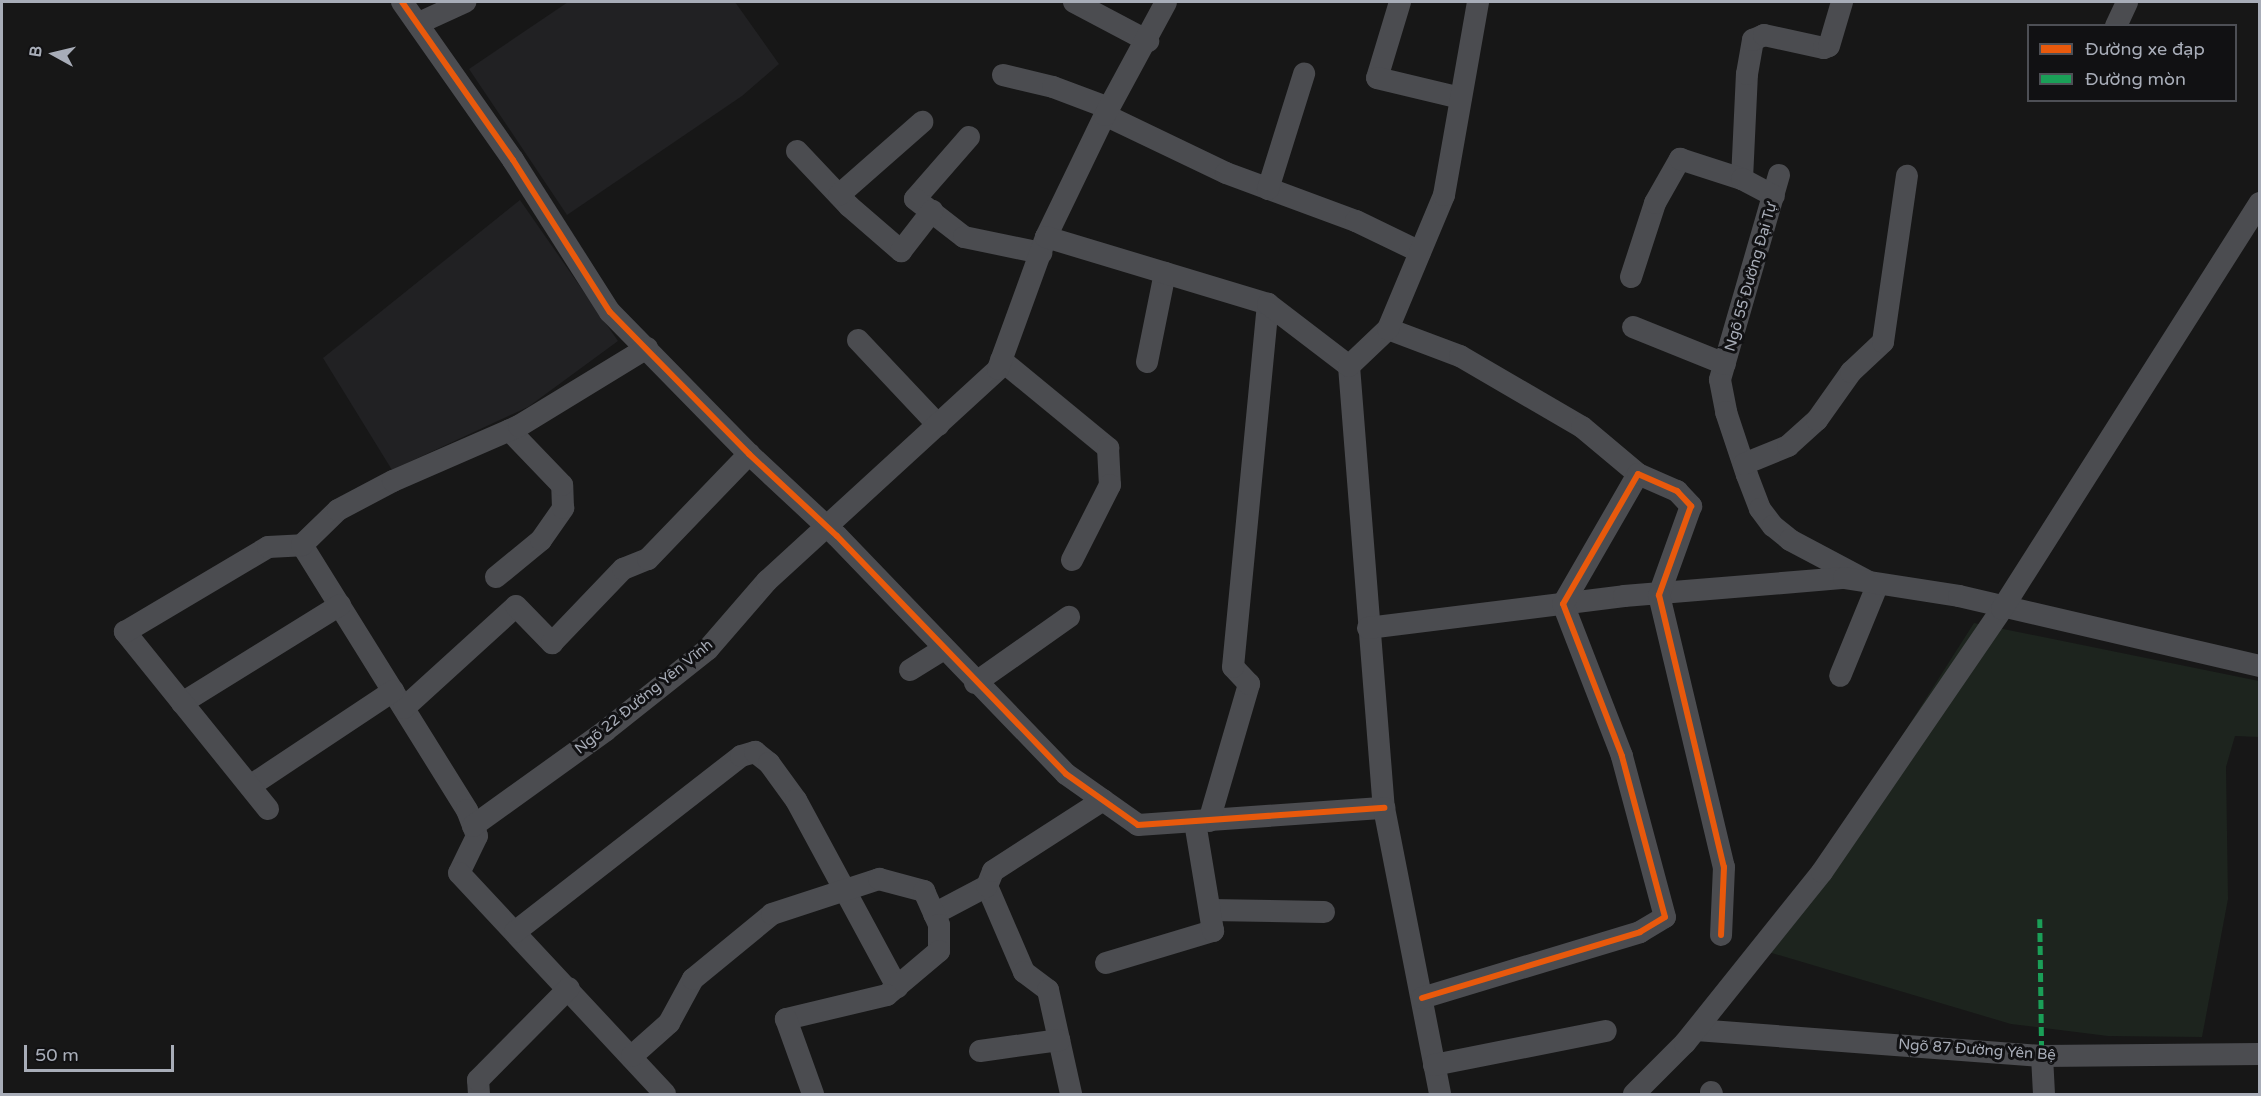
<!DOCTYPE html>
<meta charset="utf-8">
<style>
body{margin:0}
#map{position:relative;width:2261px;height:1096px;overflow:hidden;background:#171717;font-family:"Varela Round",sans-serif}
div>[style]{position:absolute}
.built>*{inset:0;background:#212123}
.green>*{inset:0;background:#1d241e}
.minor>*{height:22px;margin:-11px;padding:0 11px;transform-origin:11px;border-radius:11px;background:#4b4c50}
.quiet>*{height:4.5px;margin-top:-2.25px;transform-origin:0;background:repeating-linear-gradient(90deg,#1a9f57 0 9px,transparent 0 13.5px)}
.cycleway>*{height:6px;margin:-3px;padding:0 3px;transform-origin:3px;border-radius:3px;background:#e8590c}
span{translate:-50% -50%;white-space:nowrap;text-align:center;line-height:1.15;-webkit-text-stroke:6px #111113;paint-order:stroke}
.street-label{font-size:15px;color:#a8adb8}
.frame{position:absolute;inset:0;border:3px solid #a8adb8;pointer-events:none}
.legend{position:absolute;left:2027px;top:24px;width:210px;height:78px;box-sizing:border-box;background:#111113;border:2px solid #4d4f55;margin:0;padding:8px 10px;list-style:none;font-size:18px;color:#a8adb8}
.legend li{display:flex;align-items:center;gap:12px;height:30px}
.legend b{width:30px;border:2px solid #4d4f55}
.north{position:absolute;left:24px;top:24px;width:60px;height:60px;-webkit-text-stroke:4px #111113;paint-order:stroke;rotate:278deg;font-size:16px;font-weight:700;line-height:24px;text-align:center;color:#a8adb8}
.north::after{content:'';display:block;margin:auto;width:21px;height:27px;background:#a8adb8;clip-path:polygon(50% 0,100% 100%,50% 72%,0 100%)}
.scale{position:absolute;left:24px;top:1045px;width:150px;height:27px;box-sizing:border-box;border:3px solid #a8adb8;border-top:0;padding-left:8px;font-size:18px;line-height:21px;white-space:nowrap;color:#a8adb8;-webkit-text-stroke:4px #111113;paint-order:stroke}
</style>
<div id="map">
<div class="built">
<i style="clip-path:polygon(568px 2px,735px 2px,779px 64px,742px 96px,567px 215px,469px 69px)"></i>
<i style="clip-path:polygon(520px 200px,618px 341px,528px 407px,392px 470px,323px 358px)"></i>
</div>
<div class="green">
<i style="clip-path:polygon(1974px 623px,2259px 681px,2259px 737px,2235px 736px,2226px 767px,2228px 899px,2202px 1037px,2108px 1036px,2011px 1024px,1765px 951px)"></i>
</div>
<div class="minor">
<i style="left:402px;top:2px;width:193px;rotate:54.9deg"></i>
<i style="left:513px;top:160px;width:180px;rotate:57.5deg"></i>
<i style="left:610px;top:312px;width:199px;rotate:45.6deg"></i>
<i style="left:749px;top:454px;width:120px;rotate:43deg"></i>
<i style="left:837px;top:536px;width:330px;rotate:46.1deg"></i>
<i style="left:1066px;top:774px;width:88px;rotate:35.3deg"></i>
<i style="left:1138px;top:825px;width:247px;rotate:-4deg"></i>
<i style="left:1074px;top:2px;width:84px;rotate:27.8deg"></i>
<i style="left:1400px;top:2px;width:79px;rotate:106.8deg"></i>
<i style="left:1377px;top:78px;width:86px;rotate:13.4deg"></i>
<i style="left:419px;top:23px;width:51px;rotate:-24.5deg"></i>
<i style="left:2116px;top:26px;width:26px;rotate:-65deg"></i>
<i style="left:1003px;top:75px;width:51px;rotate:13.5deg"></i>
<i style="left:1053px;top:87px;width:60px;rotate:20.6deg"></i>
<i style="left:1105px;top:115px;width:134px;rotate:25.6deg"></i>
<i style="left:1226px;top:173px;width:139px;rotate:20.3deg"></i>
<i style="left:1356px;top:221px;width:71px;rotate:25.8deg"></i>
<i style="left:969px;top:137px;width:82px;rotate:131.1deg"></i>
<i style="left:915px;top:199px;width:62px;rotate:37.8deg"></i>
<i style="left:964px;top:237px;width:79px;rotate:11.7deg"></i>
<i style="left:797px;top:151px;width:76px;rotate:46.6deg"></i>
<i style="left:849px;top:206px;width:69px;rotate:40.9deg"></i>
<i style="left:901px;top:251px;width:51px;rotate:-52.2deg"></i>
<i style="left:1779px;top:175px;width:213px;rotate:106.1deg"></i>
<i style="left:1720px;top:380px;width:33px;rotate:79deg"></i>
<i style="left:1726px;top:412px;width:66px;rotate:71.6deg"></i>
<i style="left:1747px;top:475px;width:36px;rotate:69deg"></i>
<i style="left:1760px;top:509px;width:21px;rotate:53deg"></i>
<i style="left:1773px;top:526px;width:22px;rotate:39deg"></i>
<i style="left:1790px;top:540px;width:98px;rotate:27.9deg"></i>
<i style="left:1877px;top:586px;width:97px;rotate:112.3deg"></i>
<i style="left:1742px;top:179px;width:105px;rotate:-87.3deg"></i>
<i style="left:1747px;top:74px;width:35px;rotate:-80deg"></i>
<i style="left:1753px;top:40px;width:12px;rotate:-24deg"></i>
<i style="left:1764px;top:35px;width:61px;rotate:12.2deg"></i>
<i style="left:1824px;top:48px;width:5px;rotate:-22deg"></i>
<i style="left:1829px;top:46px;width:46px;rotate:-73.5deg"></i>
<i style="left:1268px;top:189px;width:121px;rotate:-72.6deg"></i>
<i style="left:839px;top:195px;width:111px;rotate:-41.3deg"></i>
<i style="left:1046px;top:237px;width:136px;rotate:-64.2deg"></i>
<i style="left:1105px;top:115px;width:128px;rotate:-61.6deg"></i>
<i style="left:1631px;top:277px;width:78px;rotate:-72deg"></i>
<i style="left:1655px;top:203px;width:51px;rotate:-60.4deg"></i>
<i style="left:1680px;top:159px;width:65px;rotate:17.9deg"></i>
<i style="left:1742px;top:179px;width:36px;rotate:28deg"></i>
<i style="left:1633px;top:327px;width:99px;rotate:21.9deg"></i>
<i style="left:1388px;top:329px;width:77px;rotate:20.6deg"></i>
<i style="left:1460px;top:356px;width:141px;rotate:30.2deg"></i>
<i style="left:1582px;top:427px;width:73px;rotate:40deg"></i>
<i style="left:858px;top:340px;width:117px;rotate:46.7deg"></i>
<i style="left:1001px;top:360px;width:139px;rotate:39.4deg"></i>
<i style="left:1108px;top:448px;width:37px;rotate:87deg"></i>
<i style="left:1110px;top:485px;width:84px;rotate:116.9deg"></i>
<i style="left:1147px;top:362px;width:91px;rotate:-78.6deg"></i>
<i style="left:1349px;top:366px;width:443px;rotate:85.5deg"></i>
<i style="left:1384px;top:808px;width:291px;rotate:78.9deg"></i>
<i style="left:1744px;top:464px;width:48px;rotate:-22.2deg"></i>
<i style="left:1788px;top:446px;width:39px;rotate:-42deg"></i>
<i style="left:1817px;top:420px;width:59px;rotate:-54.7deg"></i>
<i style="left:1851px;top:372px;width:44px;rotate:-43.2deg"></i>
<i style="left:1883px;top:342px;width:168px;rotate:-81.8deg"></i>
<i style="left:302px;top:545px;width:312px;rotate:58.1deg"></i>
<i style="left:467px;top:810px;width:28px;rotate:69deg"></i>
<i style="left:477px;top:836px;width:41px;rotate:115.9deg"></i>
<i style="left:459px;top:873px;width:302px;rotate:47deg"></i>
<i style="left:496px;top:577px;width:58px;rotate:-39.4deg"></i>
<i style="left:541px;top:540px;width:39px;rotate:-55deg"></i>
<i style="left:563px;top:508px;width:23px;rotate:-92deg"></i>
<i style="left:562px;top:485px;width:76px;rotate:-133.9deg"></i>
<i style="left:1368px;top:628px;width:258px;rotate:-7.1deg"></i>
<i style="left:1624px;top:596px;width:221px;rotate:-4.7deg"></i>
<i style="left:1844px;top:578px;width:116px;rotate:8.9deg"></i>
<i style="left:1959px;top:596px;width:309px;rotate:13.1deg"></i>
<i style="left:910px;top:670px;width:39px;rotate:-32deg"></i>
<i style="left:975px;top:683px;width:115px;rotate:-35.1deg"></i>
<i style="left:182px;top:703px;width:186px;rotate:-31.8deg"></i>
<i style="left:404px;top:708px;width:151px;rotate:-42.3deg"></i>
<i style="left:516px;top:606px;width:52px;rotate:45.8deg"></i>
<i style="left:552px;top:643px;width:103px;rotate:-46.2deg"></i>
<i style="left:623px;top:569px;width:27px;rotate:-22deg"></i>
<i style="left:648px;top:559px;width:146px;rotate:-46.1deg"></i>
<i style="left:250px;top:786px;width:172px;rotate:-33.6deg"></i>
<i style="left:268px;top:809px;width:228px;rotate:-128.9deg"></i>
<i style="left:125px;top:632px;width:166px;rotate:-30.7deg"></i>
<i style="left:268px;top:547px;width:34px;rotate:-3deg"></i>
<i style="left:302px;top:545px;width:50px;rotate:-44.2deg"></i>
<i style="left:338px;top:510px;width:62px;rotate:-27.8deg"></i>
<i style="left:393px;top:481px;width:137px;rotate:-23.6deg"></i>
<i style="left:519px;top:426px;width:150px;rotate:-31.4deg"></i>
<i style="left:1209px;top:821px;width:143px;rotate:-73.7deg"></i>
<i style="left:1249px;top:684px;width:23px;rotate:-133deg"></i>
<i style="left:1233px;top:667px;width:365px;rotate:-84.5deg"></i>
<i style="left:473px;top:826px;width:163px;rotate:-35.7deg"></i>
<i style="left:605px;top:731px;width:132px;rotate:-38.5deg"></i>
<i style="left:708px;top:649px;width:90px;rotate:-49.1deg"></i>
<i style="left:767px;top:581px;width:314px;rotate:-42.5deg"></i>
<i style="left:998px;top:369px;width:140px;rotate:-70deg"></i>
<i style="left:1046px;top:237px;width:232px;rotate:16.8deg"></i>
<i style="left:1268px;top:304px;width:102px;rotate:37.4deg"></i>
<i style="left:1349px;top:366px;width:54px;rotate:-43.5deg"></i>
<i style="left:1388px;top:329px;width:145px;rotate:-67.3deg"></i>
<i style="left:1444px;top:195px;width:196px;rotate:-80deg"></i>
<i style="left:987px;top:886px;width:94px;rotate:66.7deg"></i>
<i style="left:1024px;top:972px;width:30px;rotate:37deg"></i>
<i style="left:1048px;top:990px;width:107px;rotate:77.5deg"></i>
<i style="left:1210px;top:910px;width:114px;rotate:1deg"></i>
<i style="left:934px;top:914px;width:60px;rotate:-27.8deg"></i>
<i style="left:987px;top:886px;width:16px;rotate:-68deg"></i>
<i style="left:993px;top:871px;width:131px;rotate:-32.8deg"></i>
<i style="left:515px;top:932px;width:286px;rotate:-37.9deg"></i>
<i style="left:741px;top:756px;width:15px;rotate:-16deg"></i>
<i style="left:755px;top:752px;width:18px;rotate:38deg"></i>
<i style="left:769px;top:763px;width:46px;rotate:53.9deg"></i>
<i style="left:796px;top:800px;width:213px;rotate:61.6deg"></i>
<i style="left:1106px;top:963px;width:112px;rotate:-16.7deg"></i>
<i style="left:1213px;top:931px;width:110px;rotate:-99.4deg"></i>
<i style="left:1422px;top:998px;width:228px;rotate:-16.8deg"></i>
<i style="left:1640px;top:932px;width:29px;rotate:-31deg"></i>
<i style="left:1665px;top:917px;width:167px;rotate:-105deg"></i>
<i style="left:1622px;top:756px;width:163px;rotate:-111.2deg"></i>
<i style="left:1563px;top:604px;width:150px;rotate:-60deg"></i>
<i style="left:1638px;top:474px;width:43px;rotate:23.6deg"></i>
<i style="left:1677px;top:491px;width:21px;rotate:47deg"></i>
<i style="left:1691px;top:506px;width:95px;rotate:109.8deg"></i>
<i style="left:1659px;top:595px;width:280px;rotate:76.6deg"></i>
<i style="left:1724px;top:867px;width:68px;rotate:92.5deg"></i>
<i style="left:1696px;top:1030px;width:347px;rotate:4.3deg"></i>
<i style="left:2042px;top:1056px;width:218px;rotate:-0.5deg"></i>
<i style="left:980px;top:1051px;width:80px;rotate:-7.9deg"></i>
<i style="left:632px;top:1056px;width:50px;rotate:-41.7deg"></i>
<i style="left:669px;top:1023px;width:50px;rotate:-61.4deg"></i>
<i style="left:693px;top:979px;width:102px;rotate:-39.4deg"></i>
<i style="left:772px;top:914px;width:113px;rotate:-18.1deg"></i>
<i style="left:879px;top:879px;width:47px;rotate:14.9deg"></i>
<i style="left:924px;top:891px;width:37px;rotate:66deg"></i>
<i style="left:939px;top:925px;width:26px;rotate:90deg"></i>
<i style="left:939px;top:951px;width:68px;rotate:139.8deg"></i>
<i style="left:887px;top:995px;width:104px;rotate:166.6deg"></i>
<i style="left:786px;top:1019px;width:80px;rotate:70.2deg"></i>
<i style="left:2042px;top:1056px;width:38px;rotate:87deg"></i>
<i style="left:1434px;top:1065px;width:175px;rotate:-11.2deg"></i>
<i style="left:1711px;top:1092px;width:2px;rotate:63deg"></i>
<i style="left:479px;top:1094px;width:14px;rotate:-94deg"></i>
<i style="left:478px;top:1080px;width:129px;rotate:-45.3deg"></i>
<i style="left:1634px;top:1094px;width:72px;rotate:-45deg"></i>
<i style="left:1685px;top:1043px;width:219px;rotate:-51.3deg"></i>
<i style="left:1822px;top:872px;width:319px;rotate:-55.6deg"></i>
<i style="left:2002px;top:609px;width:481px;rotate:-57.6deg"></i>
</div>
<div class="quiet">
<i style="left:2040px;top:919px;width:137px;rotate:89.2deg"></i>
</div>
<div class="cycleway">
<i style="left:402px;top:2px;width:193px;rotate:54.9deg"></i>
<i style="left:513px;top:160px;width:180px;rotate:57.5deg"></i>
<i style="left:610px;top:312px;width:199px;rotate:45.6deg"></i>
<i style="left:749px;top:454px;width:120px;rotate:43deg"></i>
<i style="left:837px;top:536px;width:330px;rotate:46.1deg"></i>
<i style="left:1066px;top:774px;width:88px;rotate:35.3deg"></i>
<i style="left:1138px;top:825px;width:247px;rotate:-4deg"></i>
<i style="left:1422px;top:998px;width:228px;rotate:-16.8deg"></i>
<i style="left:1640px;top:932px;width:29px;rotate:-31deg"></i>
<i style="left:1665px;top:917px;width:167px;rotate:-105deg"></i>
<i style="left:1622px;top:756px;width:163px;rotate:-111.2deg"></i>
<i style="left:1563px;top:604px;width:150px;rotate:-60deg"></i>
<i style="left:1638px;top:474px;width:43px;rotate:23.6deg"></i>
<i style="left:1677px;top:491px;width:21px;rotate:47deg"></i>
<i style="left:1691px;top:506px;width:95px;rotate:109.8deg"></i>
<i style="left:1659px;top:595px;width:280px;rotate:76.6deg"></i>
<i style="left:1724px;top:867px;width:68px;rotate:92.5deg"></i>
</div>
<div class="street-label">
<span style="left:1751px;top:277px;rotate:-74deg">Ngõ 55 Đường Đại Tự</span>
<span style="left:644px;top:697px;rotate:-39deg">Ngõ 22 Đường Yên Vĩnh</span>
<span style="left:1977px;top:1050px;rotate:4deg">Ngõ 87 Đường Yên Bệ</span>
</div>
<div class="frame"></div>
<ul class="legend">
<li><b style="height:8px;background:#e8590c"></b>Đường xe đạp</li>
<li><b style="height:8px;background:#1a9f57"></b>Đường mòn</li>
</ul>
<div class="north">B</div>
<div class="scale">50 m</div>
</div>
